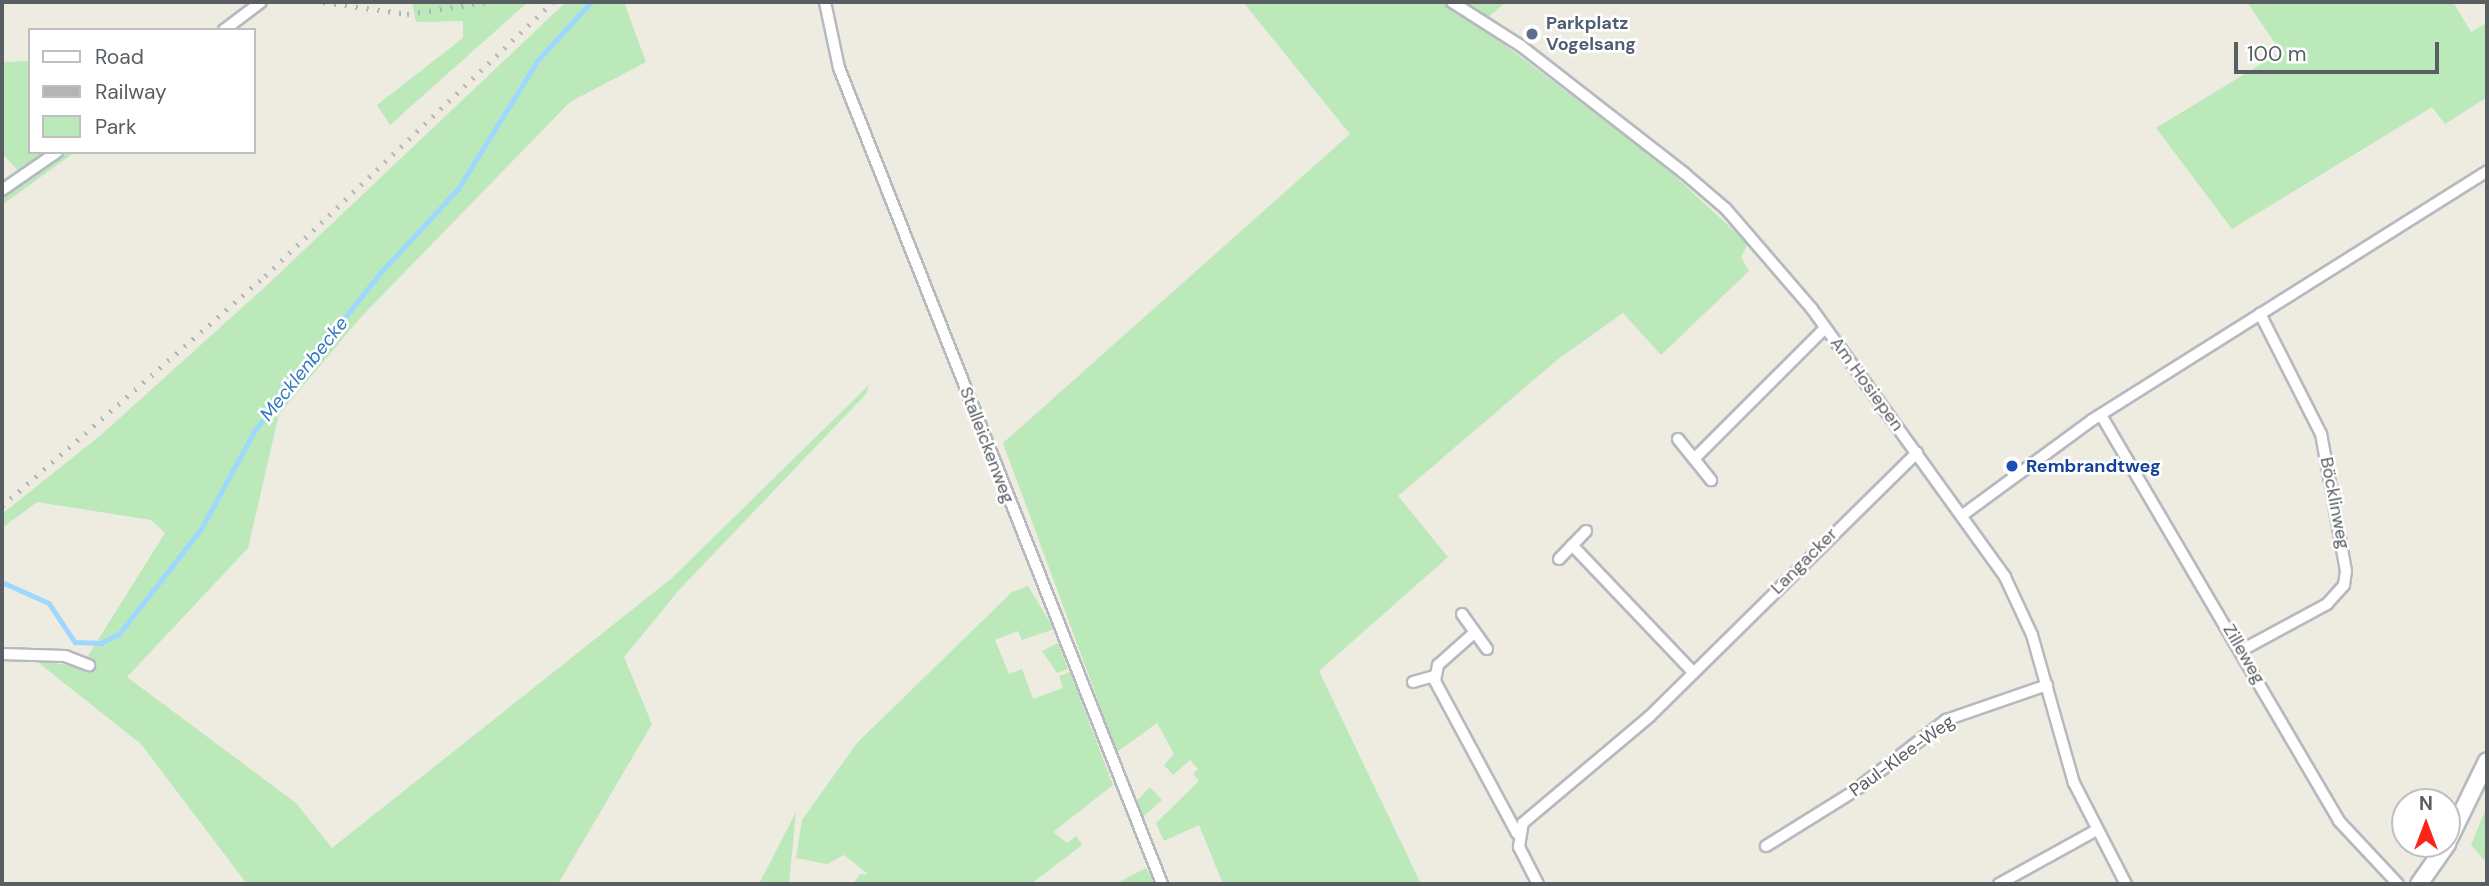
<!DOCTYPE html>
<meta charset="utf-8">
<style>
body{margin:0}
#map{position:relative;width:2489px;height:886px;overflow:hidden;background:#eeebe0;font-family:"DM Sans",sans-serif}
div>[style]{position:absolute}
.green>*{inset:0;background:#bbe9b9}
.stream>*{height:4.5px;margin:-2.25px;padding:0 2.25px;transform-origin:2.25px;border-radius:2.25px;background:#9fd8ff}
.roads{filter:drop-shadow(2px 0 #b6b9bf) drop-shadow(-2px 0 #b6b9bf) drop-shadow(0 2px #b6b9bf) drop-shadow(0 -2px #b6b9bf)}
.street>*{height:10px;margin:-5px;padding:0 5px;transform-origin:5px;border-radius:5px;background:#fff}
.secondary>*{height:16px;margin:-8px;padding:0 8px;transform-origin:8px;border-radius:8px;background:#fff}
.rail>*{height:4.5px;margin-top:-2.25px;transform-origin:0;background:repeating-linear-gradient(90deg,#b3b4b4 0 2px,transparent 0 11px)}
.dots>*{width:19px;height:19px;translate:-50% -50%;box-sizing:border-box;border:4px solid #fff;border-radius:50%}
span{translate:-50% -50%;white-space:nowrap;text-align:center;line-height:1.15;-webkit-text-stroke:5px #fff;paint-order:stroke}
.service-label{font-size:18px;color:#4e5e75;font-weight:700}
.left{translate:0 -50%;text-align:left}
.street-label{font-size:18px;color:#595e63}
.transit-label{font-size:18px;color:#164399;font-weight:700}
.water-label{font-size:19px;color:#3178bc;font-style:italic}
.frame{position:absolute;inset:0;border:4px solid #595e63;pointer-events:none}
.legend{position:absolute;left:28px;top:28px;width:228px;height:126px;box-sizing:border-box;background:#fff;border:2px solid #bdbfc1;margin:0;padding:9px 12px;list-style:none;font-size:21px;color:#595e63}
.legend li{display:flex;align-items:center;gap:14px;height:35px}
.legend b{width:35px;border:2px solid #bdbfc1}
.north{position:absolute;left:2391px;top:788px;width:70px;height:70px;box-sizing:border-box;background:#fff;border:2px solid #bdbfc1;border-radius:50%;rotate:0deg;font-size:19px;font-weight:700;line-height:28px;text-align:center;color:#595e63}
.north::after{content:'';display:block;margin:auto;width:24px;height:32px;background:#fc2418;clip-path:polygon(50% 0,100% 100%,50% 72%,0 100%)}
.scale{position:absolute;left:2234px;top:42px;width:205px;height:32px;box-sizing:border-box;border:4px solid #595e63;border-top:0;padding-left:9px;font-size:21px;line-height:24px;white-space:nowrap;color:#595e63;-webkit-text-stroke:5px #fff;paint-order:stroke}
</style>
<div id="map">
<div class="green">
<i style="clip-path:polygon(412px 2px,528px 2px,390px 125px,377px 105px,463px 38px,463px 21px,416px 22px)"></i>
<i style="clip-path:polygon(566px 2px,624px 2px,646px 62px,570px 102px,362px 316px,279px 414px,248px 548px,127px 677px,296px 803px,332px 848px,672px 578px,869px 385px,866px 394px,679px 590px,624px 657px,652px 724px,558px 884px,247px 884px,141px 744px,35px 660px,81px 667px,165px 533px,151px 520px,37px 502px,2px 528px,2px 514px,101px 435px,265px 287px)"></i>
<i style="clip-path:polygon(1243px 2px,1448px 2px,1662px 164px,1748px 244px,1741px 257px,1749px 271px,1661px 355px,1623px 313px,1558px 359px,1398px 496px,1448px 557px,1319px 671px,1421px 884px,1223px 884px,1199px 825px,1164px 841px,1156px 823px,1199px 781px,1193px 774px,1198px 769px,1190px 760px,1173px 775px,1164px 765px,1174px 754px,1157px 723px,1117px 752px,1003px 443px,1350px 134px)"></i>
<i style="clip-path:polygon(1461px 2px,1506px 2px,1486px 19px)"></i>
<i style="clip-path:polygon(2247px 2px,2453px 2px,2471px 32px,2487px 23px,2487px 97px,2445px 124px,2432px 107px,2232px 229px,2156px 128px,2281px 52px)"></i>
<i style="clip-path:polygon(30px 61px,30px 152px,75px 152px,2px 205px,2px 189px,22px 175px,2px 153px,2px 62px)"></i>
<i style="clip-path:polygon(1028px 586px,1054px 629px,1022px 640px,1018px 631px,995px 640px,1009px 674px,1022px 669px,1033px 699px,1063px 688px,1059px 676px,1070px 672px,1113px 785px,1053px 832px,1067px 843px,1076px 836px,1082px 845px,1031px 884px,853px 884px,860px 874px,868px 874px,844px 855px,827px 864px,796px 858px,802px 820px,857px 743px,1012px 592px)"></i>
<i style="clip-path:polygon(1058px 643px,1068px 669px,1057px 673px,1042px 651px)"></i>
<i style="clip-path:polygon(1150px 787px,1162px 800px,1142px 818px,1135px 803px)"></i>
<i style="clip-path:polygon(2487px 806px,2487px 863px,2471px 845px)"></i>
<i style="clip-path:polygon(796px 812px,789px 884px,759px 884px,776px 851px)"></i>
<i style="clip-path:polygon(1146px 868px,1155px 884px,1115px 884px)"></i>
</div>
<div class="stream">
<i style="left:2px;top:582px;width:51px;rotate:24.1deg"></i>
<i style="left:49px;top:603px;width:47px;rotate:56.3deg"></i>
<i style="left:75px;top:642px;width:26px;rotate:2deg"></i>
<i style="left:101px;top:643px;width:20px;rotate:-27deg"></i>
<i style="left:119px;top:634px;width:133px;rotate:-52deg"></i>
<i style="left:201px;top:529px;width:113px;rotate:-61.4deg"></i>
<i style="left:255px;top:430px;width:203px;rotate:-51.4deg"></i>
<i style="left:382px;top:271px;width:112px;rotate:-47.2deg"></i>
<i style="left:458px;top:189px;width:152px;rotate:-58.2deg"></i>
<i style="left:538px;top:60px;width:79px;rotate:-47.6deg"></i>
</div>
<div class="roads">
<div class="street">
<i style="left:825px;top:2px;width:67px;rotate:78deg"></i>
<i style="left:839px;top:68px;width:878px;rotate:68.4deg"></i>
<i style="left:1452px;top:2px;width:82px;rotate:32.5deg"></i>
<i style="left:1521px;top:46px;width:207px;rotate:37.9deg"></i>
<i style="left:1684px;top:173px;width:55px;rotate:40.6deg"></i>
<i style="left:1726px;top:209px;width:132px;rotate:49.3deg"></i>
<i style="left:1812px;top:309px;width:330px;rotate:54.2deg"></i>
<i style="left:2005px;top:577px;width:64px;rotate:65deg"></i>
<i style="left:2032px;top:635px;width:154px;rotate:74.2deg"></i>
<i style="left:2074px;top:783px;width:114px;rotate:62.8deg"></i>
<i style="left:224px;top:30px;width:46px;rotate:-37.1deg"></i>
<i style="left:2px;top:190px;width:67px;rotate:-34.6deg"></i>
<i style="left:2101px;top:415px;width:471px;rotate:59.6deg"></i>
<i style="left:2339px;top:821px;width:86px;rotate:46.9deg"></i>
<i style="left:1678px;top:439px;width:53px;rotate:51.2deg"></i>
<i style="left:1694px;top:459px;width:185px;rotate:-45deg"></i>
<i style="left:1964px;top:514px;width:159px;rotate:-36.3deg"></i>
<i style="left:2092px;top:420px;width:467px;rotate:-32.2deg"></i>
<i style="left:1572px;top:545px;width:175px;rotate:46.4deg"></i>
<i style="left:1559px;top:559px;width:39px;rotate:-46deg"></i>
<i style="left:1462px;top:614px;width:43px;rotate:54.5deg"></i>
<i style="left:1474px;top:633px;width:48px;rotate:138.4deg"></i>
<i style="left:1438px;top:665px;width:16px;rotate:101deg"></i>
<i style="left:1435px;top:681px;width:173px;rotate:61.7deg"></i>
<i style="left:2242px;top:650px;width:97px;rotate:-28.4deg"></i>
<i style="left:2327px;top:604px;width:25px;rotate:-48deg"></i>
<i style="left:2344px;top:585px;width:14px;rotate:-82deg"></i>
<i style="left:2346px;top:571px;width:139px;rotate:-100.3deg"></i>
<i style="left:2321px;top:434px;width:135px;rotate:-116.9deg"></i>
<i style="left:2px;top:654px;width:63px;rotate:1.8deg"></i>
<i style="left:65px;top:656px;width:26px;rotate:21deg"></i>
<i style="left:1413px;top:682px;width:22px;rotate:-16deg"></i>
<i style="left:1766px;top:846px;width:102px;rotate:-31.8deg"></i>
<i style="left:1853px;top:792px;width:118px;rotate:-37.7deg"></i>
<i style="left:1946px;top:720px;width:107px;rotate:-19.1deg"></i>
<i style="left:1538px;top:884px;width:42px;rotate:-117.2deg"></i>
<i style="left:1519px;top:847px;width:24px;rotate:-81deg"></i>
<i style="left:1523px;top:823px;width:166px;rotate:-40.1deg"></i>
<i style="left:1650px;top:716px;width:375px;rotate:-44.6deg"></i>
<i style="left:1999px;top:884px;width:112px;rotate:-28.9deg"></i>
</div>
<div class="secondary">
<i style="left:2447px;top:843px;width:91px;rotate:-64deg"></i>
<i style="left:2419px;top:884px;width:49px;rotate:-55deg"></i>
</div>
</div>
<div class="rail">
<i style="left:323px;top:2px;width:85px;rotate:8.1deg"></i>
<i style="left:407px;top:14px;width:82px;rotate:-8.4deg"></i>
<i style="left:2px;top:506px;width:349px;rotate:-41.2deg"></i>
<i style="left:265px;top:276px;width:398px;rotate:-43.6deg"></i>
</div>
<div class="dots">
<i style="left:1532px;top:34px;background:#5c6f8a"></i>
<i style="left:2012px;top:466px;background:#1a4fb4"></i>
</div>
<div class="service-label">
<span class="left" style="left:1546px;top:34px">Parkplatz<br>Vogelsang</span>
</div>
<div class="street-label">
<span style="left:1867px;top:384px;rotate:54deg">Am Hosiepen</span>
<span style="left:987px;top:445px;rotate:69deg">Stalleickenweg</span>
<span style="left:2335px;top:503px;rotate:79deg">Böcklinweg</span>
<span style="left:1804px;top:561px;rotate:-45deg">Langacker</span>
<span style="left:2244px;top:654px;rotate:60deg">Zilleweg</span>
<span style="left:1902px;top:756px;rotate:-36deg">Paul-Klee-Weg</span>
</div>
<div class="transit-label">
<span class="left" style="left:2026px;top:466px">Rembrandtweg</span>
</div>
<div class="water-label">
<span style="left:304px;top:369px;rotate:-51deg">Mecklenbecke</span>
</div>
<div class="frame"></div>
<ul class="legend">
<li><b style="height:9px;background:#fff"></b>Road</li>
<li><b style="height:9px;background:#b3b4b4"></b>Railway</li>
<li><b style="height:19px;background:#bbe9b9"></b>Park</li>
</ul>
<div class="north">N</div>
<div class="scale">100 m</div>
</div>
